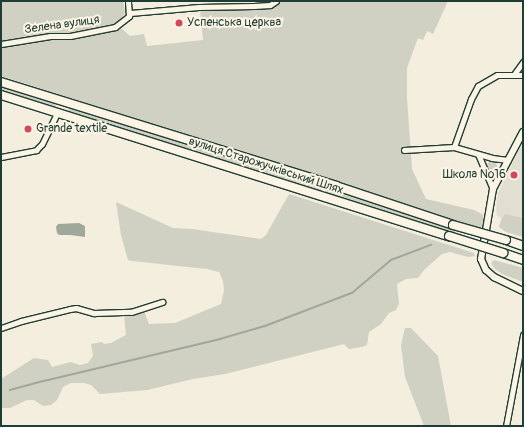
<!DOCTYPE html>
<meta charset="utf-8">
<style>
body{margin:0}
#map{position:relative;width:524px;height:427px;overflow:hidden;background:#f3eede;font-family:Pangolin,sans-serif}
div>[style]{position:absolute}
.built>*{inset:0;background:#e1dfd0}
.green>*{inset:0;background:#d0d1c2}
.round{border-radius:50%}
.water>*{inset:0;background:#a0a89b}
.stream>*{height:1.5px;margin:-0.75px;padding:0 0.75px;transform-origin:0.75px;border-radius:0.75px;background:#a0a89b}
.roads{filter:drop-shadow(1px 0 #1f3d34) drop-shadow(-1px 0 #1f3d34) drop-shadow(0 1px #1f3d34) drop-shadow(0 -1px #1f3d34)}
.minor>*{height:5px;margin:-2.5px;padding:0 2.5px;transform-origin:2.5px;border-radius:2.5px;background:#fcf5e5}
.tertiary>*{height:6px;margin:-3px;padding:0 3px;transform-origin:3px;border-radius:3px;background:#fcf5e5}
.primary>*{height:8px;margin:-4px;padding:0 4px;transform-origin:4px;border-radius:4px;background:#fcf5e5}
.bridges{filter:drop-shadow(1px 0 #1f3d34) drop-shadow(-1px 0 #1f3d34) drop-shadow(0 1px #1f3d34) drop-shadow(0 -1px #1f3d34)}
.primary-bridge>*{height:8px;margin:-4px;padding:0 4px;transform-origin:4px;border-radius:4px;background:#fcf5e5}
.dots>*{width:11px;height:11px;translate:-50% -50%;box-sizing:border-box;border:2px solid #fcf5e5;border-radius:50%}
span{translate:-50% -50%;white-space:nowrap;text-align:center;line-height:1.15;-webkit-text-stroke:4px #fcf5e5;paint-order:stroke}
.poi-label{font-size:12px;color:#1f3d34}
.left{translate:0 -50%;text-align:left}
.right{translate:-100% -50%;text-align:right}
.street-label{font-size:12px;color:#1f3d34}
.frame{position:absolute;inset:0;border:2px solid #1f3d34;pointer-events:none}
</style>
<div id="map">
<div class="built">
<i style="clip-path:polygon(521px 146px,523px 147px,523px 221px,500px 218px,497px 215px,496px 209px,498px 193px)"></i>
</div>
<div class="green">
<i style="clip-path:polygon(1px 1px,123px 1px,125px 13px,116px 25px,122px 29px,130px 36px,144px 34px,147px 46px,203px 40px,200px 9px,254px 8px,278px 1px,448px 1px,433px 34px,427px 31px,423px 40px,418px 38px,407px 68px,407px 98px,412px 169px,426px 199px,474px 210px,482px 214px,484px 218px,483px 226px,477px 228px,462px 226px,249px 154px,1px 76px)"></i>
<i style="clip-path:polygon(1px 85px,55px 102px,56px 106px,53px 109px,1px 92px)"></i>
<i style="clip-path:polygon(70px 107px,454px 227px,455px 232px,453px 234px,67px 113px)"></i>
<i class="round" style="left:487px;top:161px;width:10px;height:10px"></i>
<i style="clip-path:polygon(289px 194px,474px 253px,475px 256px,468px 257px,450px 252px,442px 254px,424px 270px,418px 278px,406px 279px,397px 284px,399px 304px,396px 310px,389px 313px,381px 324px,369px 332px,367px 345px,362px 347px,349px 349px,344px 344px,225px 374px,193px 379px,147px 390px,100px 394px,91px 385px,84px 383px,71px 383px,63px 387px,57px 400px,51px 405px,43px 406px,34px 400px,27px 400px,10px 408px,1px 408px,1px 379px,34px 358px,48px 360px,52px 367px,71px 362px,80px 365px,88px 363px,93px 356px,91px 344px,102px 342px,104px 344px,111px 343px,126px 335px,124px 315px,144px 311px,149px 324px,175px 323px,221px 304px,224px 290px,223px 281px,219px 272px,207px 269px,132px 261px,128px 260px,121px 235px,116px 202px,173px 228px,192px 229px,261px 239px,266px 235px)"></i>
<i style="clip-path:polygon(505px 214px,523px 218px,523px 237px,506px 232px,499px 227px,501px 220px)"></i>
<i style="clip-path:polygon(494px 260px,523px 268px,523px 282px,502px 274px,495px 269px,491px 263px)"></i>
<i style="clip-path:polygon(405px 328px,411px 328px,438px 356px,451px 426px,424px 426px,405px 377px,401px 345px)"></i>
</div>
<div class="water">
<i style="clip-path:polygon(79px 223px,85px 226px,85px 237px,70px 235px,59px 235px,57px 233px,56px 227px,58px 224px)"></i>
</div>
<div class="stream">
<i style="left:10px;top:390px;width:35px;rotate:-15deg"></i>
<i style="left:44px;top:381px;width:181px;rotate:-13.4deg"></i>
<i style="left:220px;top:339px;width:47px;rotate:-16.1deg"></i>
<i style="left:265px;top:326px;width:93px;rotate:-20.8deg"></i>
<i style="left:352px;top:293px;width:51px;rotate:-40.2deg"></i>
<i style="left:391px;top:260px;width:43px;rotate:-20.6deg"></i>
</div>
<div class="roads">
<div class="minor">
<i style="left:130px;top:13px;width:69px;rotate:-5deg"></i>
<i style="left:199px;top:7px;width:55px;rotate:-1deg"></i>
<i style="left:254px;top:6px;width:16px;rotate:-4deg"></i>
<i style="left:270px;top:5px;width:7px;rotate:-34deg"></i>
<i style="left:1px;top:44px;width:50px;rotate:-9.3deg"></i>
<i style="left:50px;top:36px;width:20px"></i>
<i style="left:70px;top:36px;width:46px;rotate:-11.3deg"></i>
<i style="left:115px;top:27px;width:18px;rotate:-38deg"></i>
<i style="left:129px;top:16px;width:15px;rotate:-94deg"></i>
<i style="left:515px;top:73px;width:14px;rotate:-54deg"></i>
<i style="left:454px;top:147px;width:51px;rotate:-70.5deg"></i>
<i style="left:471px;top:99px;width:15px;rotate:-62deg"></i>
<i style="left:478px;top:86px;width:22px;rotate:-30deg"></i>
<i style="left:497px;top:75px;width:26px"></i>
<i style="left:404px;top:150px;width:50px;rotate:-3.4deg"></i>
<i style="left:454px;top:147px;width:40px;rotate:16deg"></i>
<i style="left:492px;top:158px;width:16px;rotate:7deg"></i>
<i style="left:478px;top:154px;width:38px;rotate:67deg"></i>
<i style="left:1px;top:157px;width:36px;rotate:-11deg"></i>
<i style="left:36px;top:150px;width:8px;rotate:-45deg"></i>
<i style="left:42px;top:144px;width:34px;rotate:-64deg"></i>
<i style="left:1px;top:328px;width:21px;rotate:-19deg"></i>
<i style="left:21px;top:321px;width:50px;rotate:-13.8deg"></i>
<i style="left:70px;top:309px;width:6px;rotate:-9deg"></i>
<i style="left:76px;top:308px;width:19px;rotate:16deg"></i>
<i style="left:94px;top:313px;width:37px;rotate:-2deg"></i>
<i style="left:131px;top:312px;width:33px;rotate:-18deg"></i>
<i style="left:506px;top:426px;width:93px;rotate:-79.4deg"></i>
</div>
<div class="tertiary">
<i style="left:523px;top:132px;width:64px;rotate:117.8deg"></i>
<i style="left:493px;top:189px;width:71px;rotate:99.7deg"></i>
<i style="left:481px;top:259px;width:12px;rotate:66deg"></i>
<i style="left:486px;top:270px;width:11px;rotate:41deg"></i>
<i style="left:494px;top:277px;width:32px;rotate:26deg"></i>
</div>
<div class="primary">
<i style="left:1px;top:82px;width:351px;rotate:17.2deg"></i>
<i style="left:336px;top:186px;width:123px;rotate:18.4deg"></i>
<i style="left:1px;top:95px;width:470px;rotate:17.5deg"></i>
<i style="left:506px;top:240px;width:18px;rotate:19deg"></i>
<i style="left:503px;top:253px;width:21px;rotate:19deg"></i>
</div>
</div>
<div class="bridges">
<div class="primary-bridge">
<i style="left:453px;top:225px;width:55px;rotate:15.8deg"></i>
<i style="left:449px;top:236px;width:57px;rotate:17.5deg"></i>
</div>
</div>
<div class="dots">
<i style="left:179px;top:23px;background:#d1495b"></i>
<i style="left:28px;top:129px;background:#d1495b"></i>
<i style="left:514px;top:175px;background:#d1495b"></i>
</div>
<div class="poi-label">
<span class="left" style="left:187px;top:23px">Успенська церква</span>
<span class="left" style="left:36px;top:129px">Grande textile</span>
<span class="right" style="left:506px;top:175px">Школа №16</span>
</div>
<div class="street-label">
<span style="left:62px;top:25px;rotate:-8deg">Зелена вулиця</span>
<span style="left:266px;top:166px;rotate:18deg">вулиця Старожучківський Шлях</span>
</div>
<div class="frame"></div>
</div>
